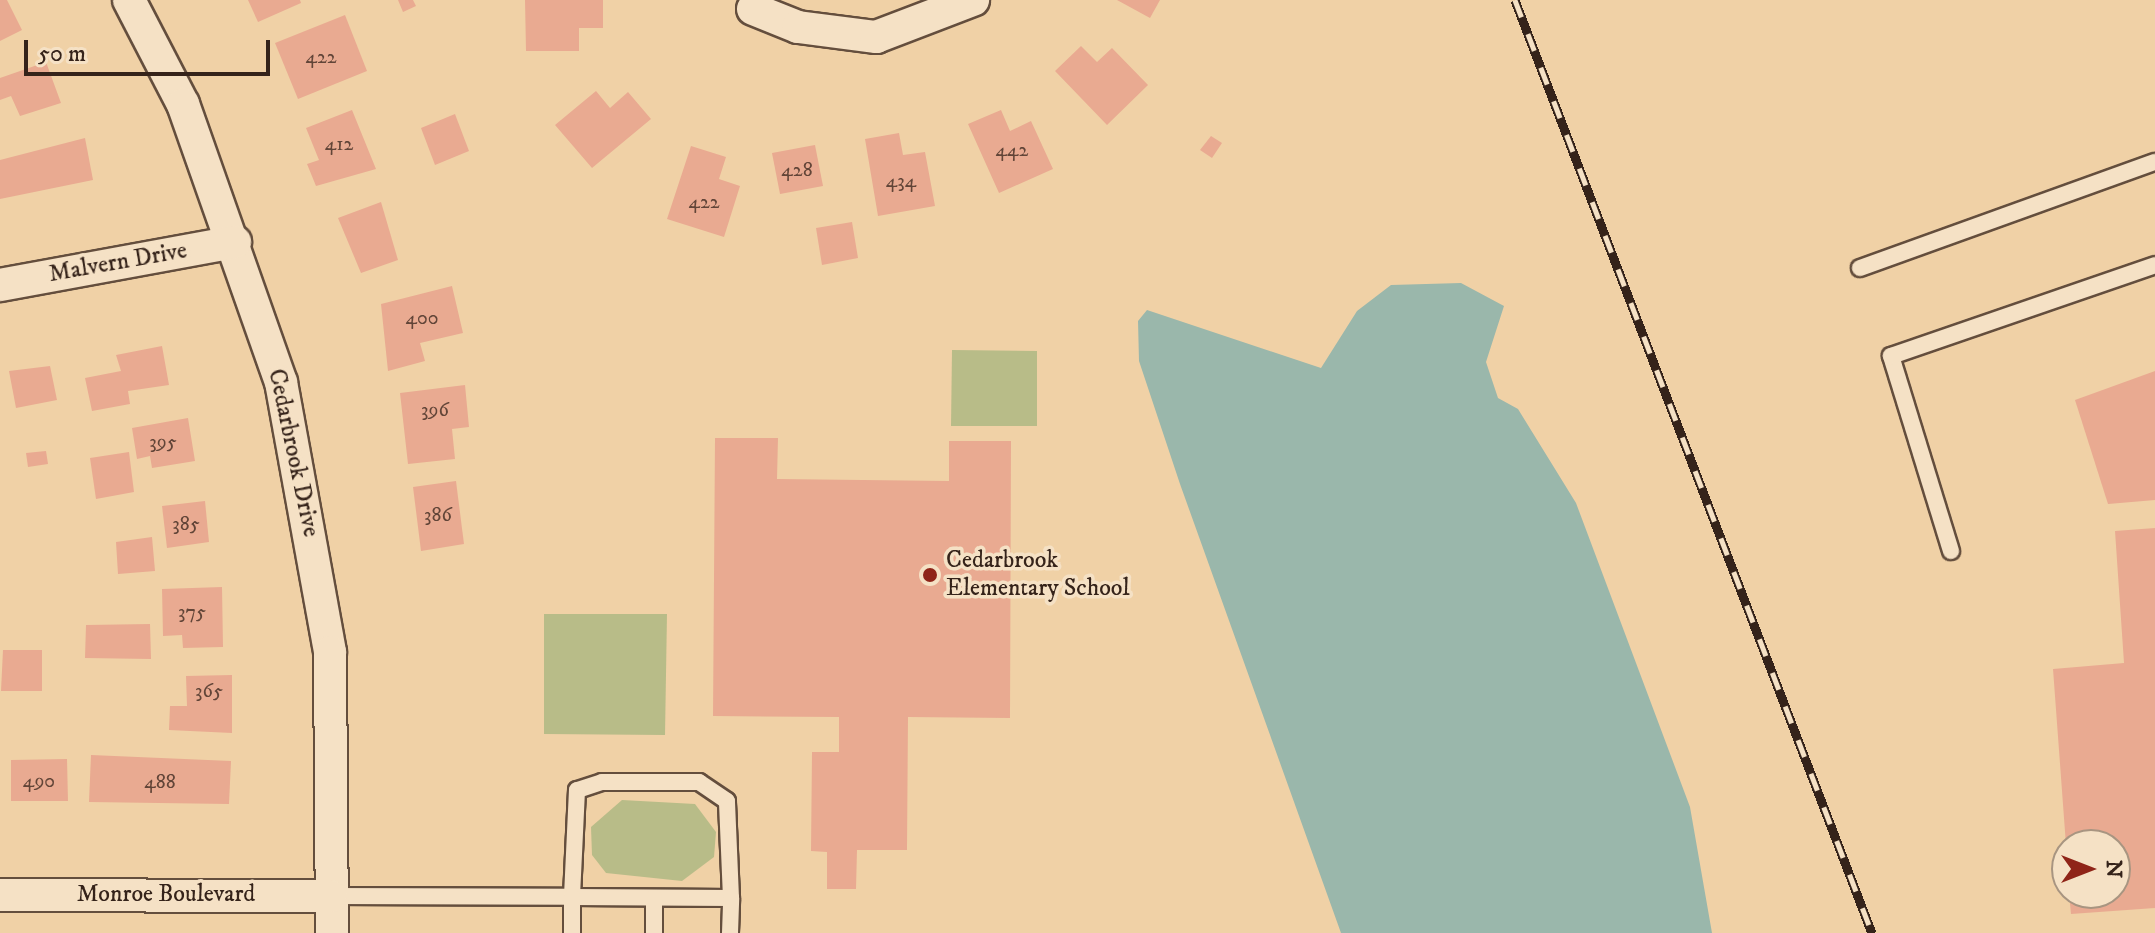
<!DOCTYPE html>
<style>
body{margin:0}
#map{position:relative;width:2155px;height:933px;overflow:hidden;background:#f0d1a6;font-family:"IM FELL DW Pica",serif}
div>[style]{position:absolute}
.green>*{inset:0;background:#b8bc88}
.water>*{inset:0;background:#9ab7ab}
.building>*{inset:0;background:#e9aa91}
.roads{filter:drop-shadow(2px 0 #644e3d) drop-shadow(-2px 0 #644e3d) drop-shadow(0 2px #644e3d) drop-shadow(0 -2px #644e3d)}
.service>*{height:16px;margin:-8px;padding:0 8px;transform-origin:8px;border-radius:8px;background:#f5e1c5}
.minor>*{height:32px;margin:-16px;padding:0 16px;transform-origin:16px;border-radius:16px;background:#f5e1c5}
.rail>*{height:9px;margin-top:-4.5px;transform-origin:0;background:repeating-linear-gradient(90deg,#f5e1c5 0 18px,#35231a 0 36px);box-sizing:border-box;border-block:2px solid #35231a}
.dots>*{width:22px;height:22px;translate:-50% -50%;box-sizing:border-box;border:4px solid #f5e1c5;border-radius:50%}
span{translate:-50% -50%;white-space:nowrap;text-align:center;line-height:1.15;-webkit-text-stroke:7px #f5e1c5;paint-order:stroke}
.number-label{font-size:20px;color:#624538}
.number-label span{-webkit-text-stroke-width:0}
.street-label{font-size:24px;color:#35231a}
.poi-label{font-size:24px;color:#35231a}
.left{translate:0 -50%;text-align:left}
.north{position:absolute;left:2051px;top:829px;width:80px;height:80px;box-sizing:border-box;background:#f5e1c5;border:2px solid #a89581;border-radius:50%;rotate:90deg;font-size:22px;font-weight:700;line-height:32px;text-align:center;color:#35231a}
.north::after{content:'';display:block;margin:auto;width:28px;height:36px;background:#8f2418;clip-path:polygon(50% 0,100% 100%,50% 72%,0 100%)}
.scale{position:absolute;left:24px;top:40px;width:246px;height:36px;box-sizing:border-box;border:4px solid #35231a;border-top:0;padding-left:10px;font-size:24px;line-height:28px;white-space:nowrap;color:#35231a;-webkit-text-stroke:6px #f5e1c5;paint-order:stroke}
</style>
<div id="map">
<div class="green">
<i style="clip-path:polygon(952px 350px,1037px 351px,1037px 426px,951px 426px)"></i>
<i style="clip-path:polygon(544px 614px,667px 614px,665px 735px,544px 734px)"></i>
<i style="clip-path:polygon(622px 800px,695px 804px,716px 832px,714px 857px,682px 881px,606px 873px,592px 855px,591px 827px)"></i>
</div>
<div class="water">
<i style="clip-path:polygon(1461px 283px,1504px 306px,1486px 362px,1498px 398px,1518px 409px,1576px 503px,1690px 807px,1712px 933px,1341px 933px,1180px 484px,1139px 361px,1138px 321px,1147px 310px,1321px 368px,1357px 311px,1391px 285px)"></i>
</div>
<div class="building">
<i style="clip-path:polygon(0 0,7px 0,22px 30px,0 41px)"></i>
<i style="clip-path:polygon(248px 0,300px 0,301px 3px,258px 22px)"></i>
<i style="clip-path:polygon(398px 0,413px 0,416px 6px,403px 12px)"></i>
<i style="clip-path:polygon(525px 0,603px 0,603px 28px,579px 28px,579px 51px,526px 51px)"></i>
<i style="clip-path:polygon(1117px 0,1160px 0,1150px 18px)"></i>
<i style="clip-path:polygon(345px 15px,367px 71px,298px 99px,275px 43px)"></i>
<i style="clip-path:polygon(1081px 46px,1097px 62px,1112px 48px,1148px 85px,1107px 125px,1055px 71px)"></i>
<i style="clip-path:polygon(46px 62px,61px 103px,20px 116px,11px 96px,0 100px,0 78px)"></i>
<i style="clip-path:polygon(596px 91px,610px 108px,628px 92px,651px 119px,592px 168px,555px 125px)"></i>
<i style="clip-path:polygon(352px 110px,376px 169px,316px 186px,307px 164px,319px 160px,306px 128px)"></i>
<i style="clip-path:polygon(1001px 110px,1010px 131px,1031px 121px,1053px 169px,999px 193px,968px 124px)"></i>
<i style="clip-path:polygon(455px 114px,469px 151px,435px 165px,421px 128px)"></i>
<i style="clip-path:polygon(899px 133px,903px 155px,925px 152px,935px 206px,878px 216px,865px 139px)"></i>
<i style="clip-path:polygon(1211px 136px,1222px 143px,1212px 158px,1200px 150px)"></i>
<i style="clip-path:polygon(85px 138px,93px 180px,0 199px,0 160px)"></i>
<i style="clip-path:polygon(815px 145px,823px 186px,780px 194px,772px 153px)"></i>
<i style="clip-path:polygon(691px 146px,726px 157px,719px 179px,740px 186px,724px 237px,667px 219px)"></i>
<i style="clip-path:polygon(381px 202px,398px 260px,361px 273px,338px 218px)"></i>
<i style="clip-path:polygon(852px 222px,858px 258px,822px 265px,816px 228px)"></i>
<i style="clip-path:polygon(452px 286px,463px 333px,420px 343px,425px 361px,388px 371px,381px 304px)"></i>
<i style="clip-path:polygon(162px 346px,169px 385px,128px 391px,130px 404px,92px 411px,85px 378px,121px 371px,116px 355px)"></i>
<i style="clip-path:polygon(50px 366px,57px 400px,16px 408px,9px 371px)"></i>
<i style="clip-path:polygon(2155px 371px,2155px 500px,2108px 504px,2075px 400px)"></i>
<i style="clip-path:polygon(465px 385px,469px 427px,452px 429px,455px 459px,408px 464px,400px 393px)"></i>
<i style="clip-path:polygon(188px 418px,195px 461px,152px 468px,150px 456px,137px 459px,132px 428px)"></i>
<i style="clip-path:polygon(715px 438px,778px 438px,777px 479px,949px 481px,949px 441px,1011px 441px,1010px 718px,908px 717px,907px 850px,857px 850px,856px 889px,827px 889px,827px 852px,811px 851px,812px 752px,839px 752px,839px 717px,713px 716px)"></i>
<i style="clip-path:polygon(46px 451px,48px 464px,28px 467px,26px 453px)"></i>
<i style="clip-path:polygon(129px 452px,134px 492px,96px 499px,90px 458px)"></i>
<i style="clip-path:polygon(456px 481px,464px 544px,421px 551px,413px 487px)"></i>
<i style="clip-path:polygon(205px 501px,209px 542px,167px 548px,162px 506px)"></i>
<i style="clip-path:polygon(2155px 528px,2155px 908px,2071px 914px,2069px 893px,2115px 893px,2115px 845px,2066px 845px,2053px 669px,2124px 663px,2115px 531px)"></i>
<i style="clip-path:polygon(152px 537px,155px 571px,118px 574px,116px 542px)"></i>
<i style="clip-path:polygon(222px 587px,223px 647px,183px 648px,182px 635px,163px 636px,162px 589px)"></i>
<i style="clip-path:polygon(150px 624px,151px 659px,85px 658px,86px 625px)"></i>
<i style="clip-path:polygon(3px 650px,42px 650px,42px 691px,1px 691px)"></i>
<i style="clip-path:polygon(232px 675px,232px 733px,169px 730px,170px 706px,187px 706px,186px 676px)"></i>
<i style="clip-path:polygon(91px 755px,231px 761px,229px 804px,89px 802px)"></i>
<i style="clip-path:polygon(67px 759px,68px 801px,11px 801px,11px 760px)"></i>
</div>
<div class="roads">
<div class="service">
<i style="left:1860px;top:268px;width:313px;rotate:-19.8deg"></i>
<i style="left:1951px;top:551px;width:204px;rotate:-107.1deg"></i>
<i style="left:1891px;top:356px;width:279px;rotate:-19deg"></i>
<i style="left:331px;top:896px;width:241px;rotate:0.2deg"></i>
<i style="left:572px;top:897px;width:159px;rotate:0.4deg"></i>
<i style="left:731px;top:898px;width:97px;rotate:-92.4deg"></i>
<i style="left:727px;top:801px;width:34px;rotate:-146deg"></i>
<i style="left:699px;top:782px;width:97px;rotate:180deg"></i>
<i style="left:602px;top:782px;width:26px;rotate:162deg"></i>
<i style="left:577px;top:790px;width:107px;rotate:92.7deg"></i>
<i style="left:572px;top:897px;width:36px;rotate:90deg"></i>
<i style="left:654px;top:898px;width:35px;rotate:90deg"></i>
<i style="left:730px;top:933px;width:35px;rotate:-88deg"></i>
</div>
<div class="minor">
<i style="left:129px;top:0;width:117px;rotate:62.6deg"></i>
<i style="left:183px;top:104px;width:295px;rotate:70.6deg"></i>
<i style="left:281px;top:382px;width:274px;rotate:79.7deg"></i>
<i style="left:330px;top:652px;width:281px;rotate:89.6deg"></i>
<i style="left:753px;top:9px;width:48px;rotate:21.8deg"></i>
<i style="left:798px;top:27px;width:79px;rotate:7.3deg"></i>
<i style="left:876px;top:37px;width:104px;rotate:-20.9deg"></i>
<i style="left:0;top:285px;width:239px;rotate:-10.4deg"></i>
<i style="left:0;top:895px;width:331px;rotate:0.2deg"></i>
</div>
</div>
<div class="rail">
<i style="left:1515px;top:0;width:999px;rotate:69.06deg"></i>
</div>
<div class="dots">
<i style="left:930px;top:575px;background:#8f2418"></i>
</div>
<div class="number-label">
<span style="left:321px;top:57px">422</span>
<span style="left:339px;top:144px">412</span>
<span style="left:1012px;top:150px">442</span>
<span style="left:797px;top:170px">428</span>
<span style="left:901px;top:181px">434</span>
<span style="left:704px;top:202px">422</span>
<span style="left:422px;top:318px">400</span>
<span style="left:435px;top:410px">396</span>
<span style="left:163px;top:442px">395</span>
<span style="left:438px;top:515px">386</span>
<span style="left:186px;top:524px">385</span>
<span style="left:192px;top:612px">375</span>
<span style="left:209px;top:691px">365</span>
<span style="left:39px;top:781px">490</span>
<span style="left:160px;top:782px">488</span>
</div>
<div class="street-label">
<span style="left:118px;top:263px;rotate:-10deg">Malvern Drive</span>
<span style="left:293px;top:453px;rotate:78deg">Cedarbrook Drive</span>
<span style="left:166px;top:895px">Monroe Boulevard</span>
</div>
<div class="poi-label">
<span class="left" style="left:946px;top:575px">Cedarbrook<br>Elementary School</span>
</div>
<div class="north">N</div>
<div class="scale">50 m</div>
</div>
